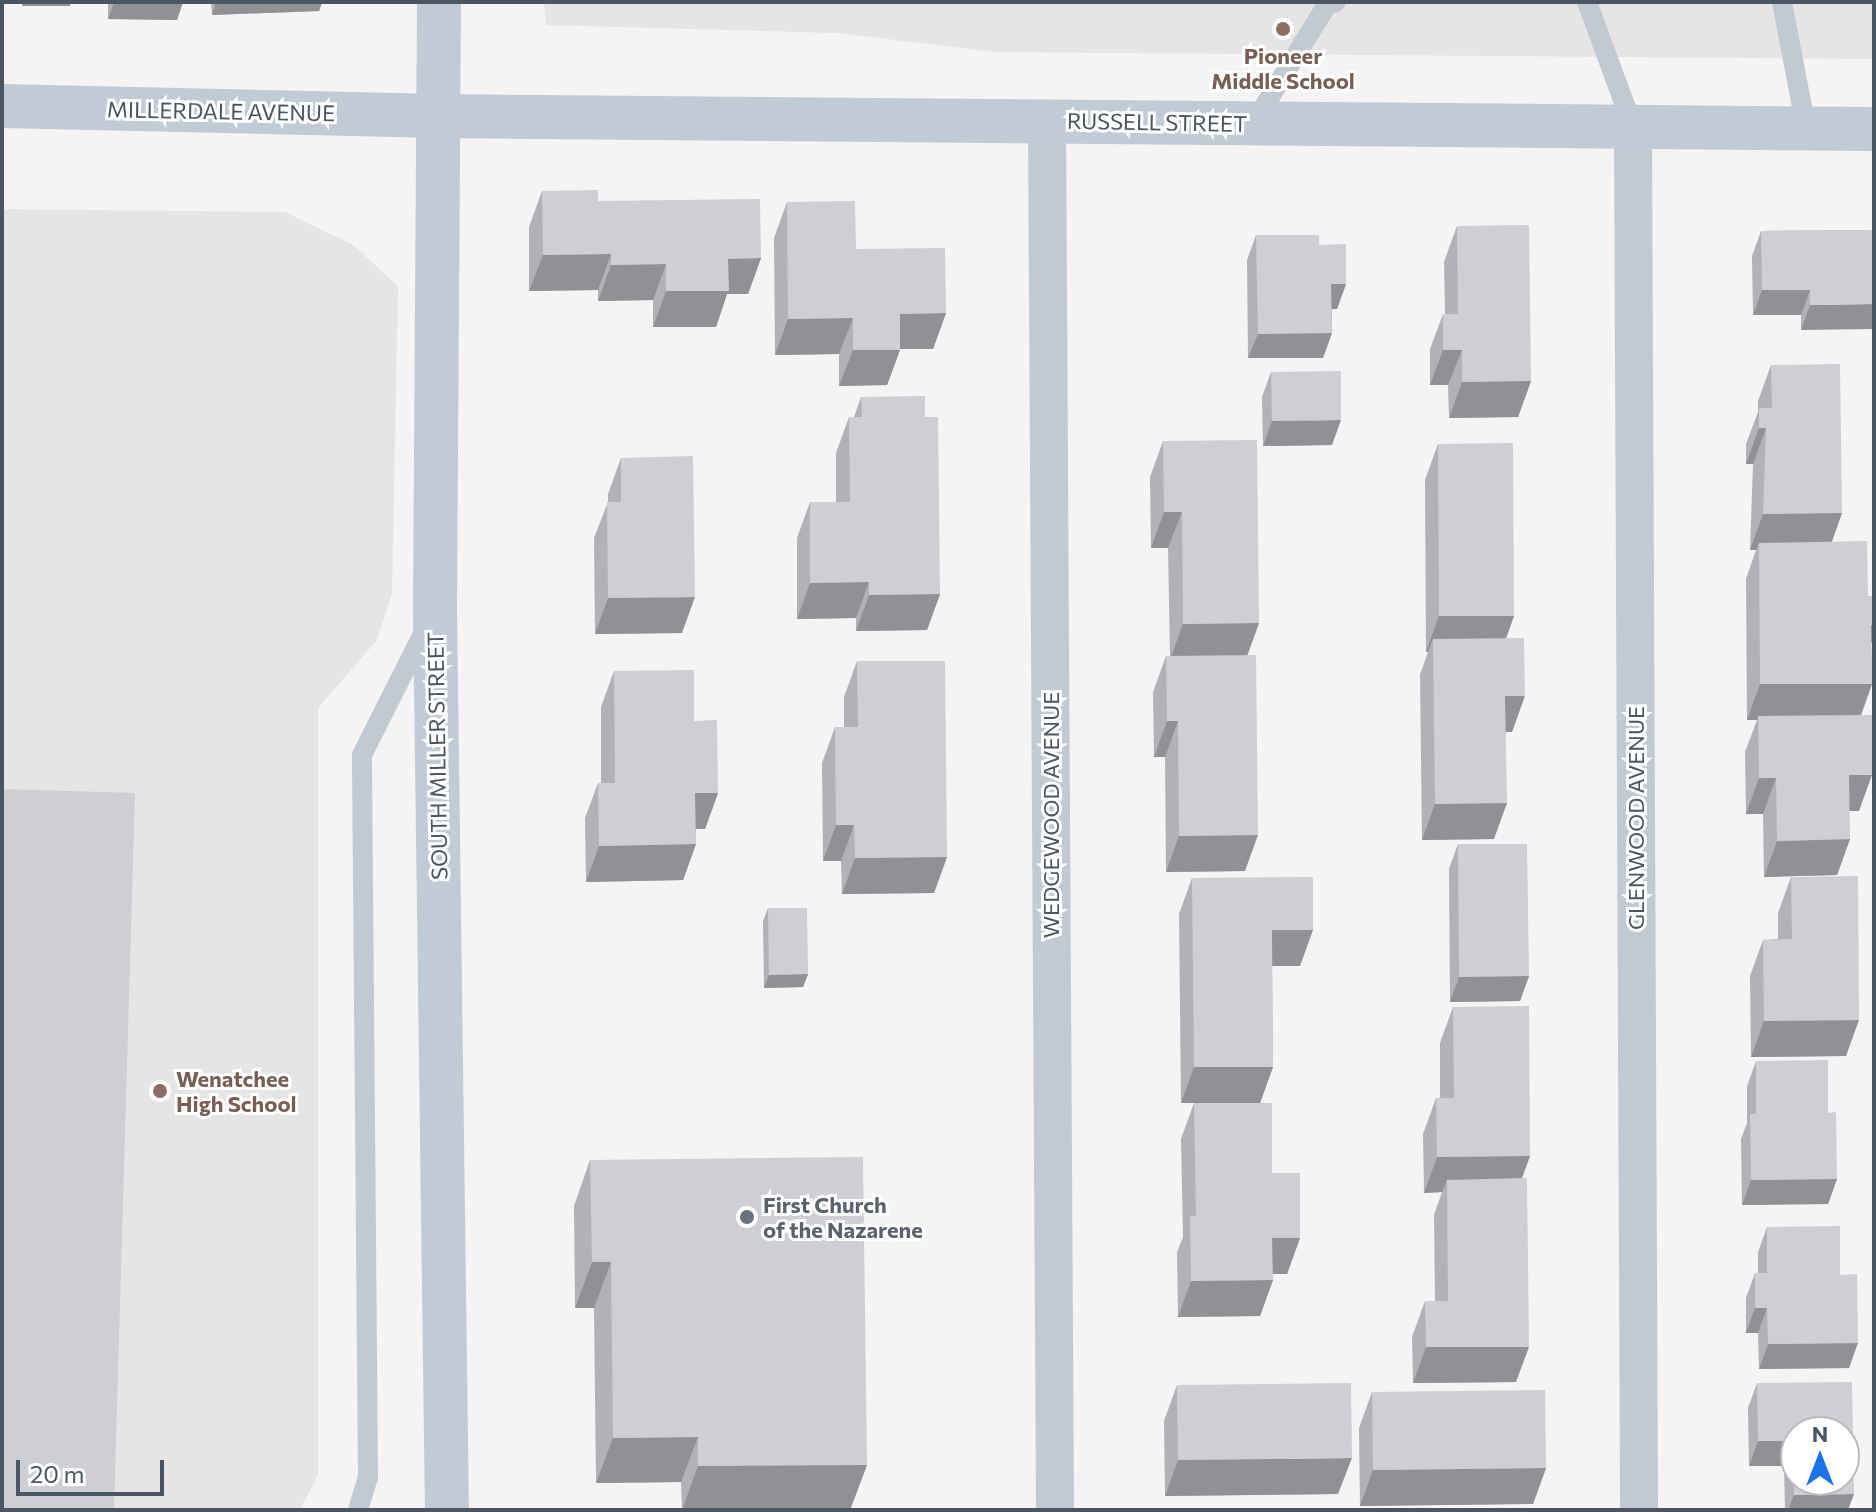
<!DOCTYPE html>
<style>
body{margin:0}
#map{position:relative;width:1876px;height:1512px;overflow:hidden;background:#f5f3f3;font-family:Commissioner,sans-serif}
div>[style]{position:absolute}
.education>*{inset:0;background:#e6e4e5}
.lane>*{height:20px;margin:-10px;padding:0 10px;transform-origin:10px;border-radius:10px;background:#c1cad2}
.street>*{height:38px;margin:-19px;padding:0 19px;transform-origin:19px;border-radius:19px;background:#c1cad2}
.secondary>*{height:44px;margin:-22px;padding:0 22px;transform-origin:22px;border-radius:22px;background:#c1cbd6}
.wall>*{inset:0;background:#b0b2b7}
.shaded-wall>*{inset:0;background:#909195}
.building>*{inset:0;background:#cdcfd5}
.dots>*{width:22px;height:22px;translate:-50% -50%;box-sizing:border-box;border:4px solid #fff;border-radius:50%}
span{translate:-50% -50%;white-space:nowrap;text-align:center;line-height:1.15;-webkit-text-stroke:6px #fff;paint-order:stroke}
.education-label{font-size:22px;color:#785e54;font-weight:700}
.left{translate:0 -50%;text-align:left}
.street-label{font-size:22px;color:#4a5661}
.worship-label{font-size:22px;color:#5b616d;font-weight:700}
.frame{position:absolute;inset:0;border:4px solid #4a5661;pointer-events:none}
.north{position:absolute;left:1780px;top:1416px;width:80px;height:80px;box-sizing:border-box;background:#fff;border:2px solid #b7bbc0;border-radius:50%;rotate:0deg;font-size:22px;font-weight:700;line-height:32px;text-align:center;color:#4a5661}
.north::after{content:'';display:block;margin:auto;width:28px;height:36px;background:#1a73e8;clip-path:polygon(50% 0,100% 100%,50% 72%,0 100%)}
.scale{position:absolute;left:16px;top:1460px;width:148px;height:36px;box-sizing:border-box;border:4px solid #4a5661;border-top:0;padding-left:10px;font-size:24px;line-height:28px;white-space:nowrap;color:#4a5661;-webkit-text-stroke:6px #fff;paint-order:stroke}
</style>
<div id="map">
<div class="education">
<i style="clip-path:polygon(544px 2px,1874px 2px,1874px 59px,995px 52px,837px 33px,546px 25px)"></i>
<i style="clip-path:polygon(2px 209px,285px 212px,353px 245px,398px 286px,392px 593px,377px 640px,318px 708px,318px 1475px,300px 1510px,2px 1510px)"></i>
</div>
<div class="lane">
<i style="left:1587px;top:2px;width:133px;rotate:69.8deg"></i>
<i style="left:1782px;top:2px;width:128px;rotate:79.2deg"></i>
<i style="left:1254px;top:123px;width:139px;rotate:-58.3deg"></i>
<i style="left:1327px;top:5px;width:9px;rotate:-18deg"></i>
<i style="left:358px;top:1510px;width:34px;rotate:-73deg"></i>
<i style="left:368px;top:1478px;width:723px;rotate:-90.48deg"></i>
<i style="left:362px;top:755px;width:142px;rotate:-63.3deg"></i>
</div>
<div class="street">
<i style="left:1047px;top:120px;width:1390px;rotate:89.67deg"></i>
<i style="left:1633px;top:127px;width:1383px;rotate:89.75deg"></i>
</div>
<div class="secondary">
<i style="left:439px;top:2px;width:608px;rotate:90.38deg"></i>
<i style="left:435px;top:610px;width:900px;rotate:89.24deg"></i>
<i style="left:2px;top:106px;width:437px;rotate:1.3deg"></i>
<i style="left:439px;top:116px;width:1435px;rotate:0.52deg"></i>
</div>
<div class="wall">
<i style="clip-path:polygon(108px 2px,183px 2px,177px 20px,108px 19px)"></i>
<i style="clip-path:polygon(211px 2px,322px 2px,319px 11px,212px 15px)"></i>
<i style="clip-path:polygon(542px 191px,598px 201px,761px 258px,748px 294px,727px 294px,716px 327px,653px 327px,653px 300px,598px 301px,598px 290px,529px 291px,529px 227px)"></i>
<i style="clip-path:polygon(787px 202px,946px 313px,933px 349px,900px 349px,887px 385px,839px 386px,839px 354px,775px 355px,774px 238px)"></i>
<i style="clip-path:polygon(1457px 226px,1531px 381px,1518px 417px,1449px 418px,1448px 385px,1430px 385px,1430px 349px,1443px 314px,1445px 314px,1444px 262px)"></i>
<i style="clip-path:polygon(1874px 230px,1801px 330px,1801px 315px,1753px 315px,1752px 256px,1761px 231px)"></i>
<i style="clip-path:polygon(1256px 235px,1319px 245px,1346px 284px,1337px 309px,1332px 309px,1332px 333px,1323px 358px,1248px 358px,1247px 260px)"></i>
<i style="clip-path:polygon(1771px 365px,1842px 513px,1832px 542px,1868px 596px,1874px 596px,1874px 636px,1871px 643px,1872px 684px,1861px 716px,1859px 811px,1849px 811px,1850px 839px,1837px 875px,1764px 877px,1763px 814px,1746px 814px,1745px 752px,1757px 720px,1747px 720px,1746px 579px,1756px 550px,1750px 550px,1753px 464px,1746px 464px,1746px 444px,1758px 412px,1758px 401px)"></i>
<i style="clip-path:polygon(1271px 372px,1332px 445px,1263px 446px,1262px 397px)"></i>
<i style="clip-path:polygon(861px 397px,925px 417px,940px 594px,927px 630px,856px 631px,856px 618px,797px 619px,797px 538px,810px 502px,836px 502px,836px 453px,849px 417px,854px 417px)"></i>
<i style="clip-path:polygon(1163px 441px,1259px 623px,1247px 655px,1245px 871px,1166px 872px,1165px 757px,1154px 757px,1153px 692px,1166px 656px,1170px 656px,1168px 548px,1151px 548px,1150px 477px)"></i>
<i style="clip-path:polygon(1438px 444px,1514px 616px,1506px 638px,1512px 732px,1506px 732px,1494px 839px,1422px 840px,1420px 675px,1428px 652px,1426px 652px,1425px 480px)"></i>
<i style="clip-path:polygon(621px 458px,682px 633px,595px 634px,594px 538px,608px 502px,608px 494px)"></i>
<i style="clip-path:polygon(857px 661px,947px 857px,934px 893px,842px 894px,841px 861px,823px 861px,822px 763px,835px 727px,844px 727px,844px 697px)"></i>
<i style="clip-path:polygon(614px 671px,694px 721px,718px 793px,705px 829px,696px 829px,696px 844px,683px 880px,586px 882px,585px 818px,598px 783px,601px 783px,601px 707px)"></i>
<i style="clip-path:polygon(1458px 844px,1529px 976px,1520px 1001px,1450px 1002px,1449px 869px)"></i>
<i style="clip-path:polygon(1791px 877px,1846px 1056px,1751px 1057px,1750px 976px,1763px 940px,1778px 939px,1778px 913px)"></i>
<i style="clip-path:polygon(1192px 878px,1300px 966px,1272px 966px,1273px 1067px,1260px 1103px,1181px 1103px,1179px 914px)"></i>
<i style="clip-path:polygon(768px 908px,808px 974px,803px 987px,764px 988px,763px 921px)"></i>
<i style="clip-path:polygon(1453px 1007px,1530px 1156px,1522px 1178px,1516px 1382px,1413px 1383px,1412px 1337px,1425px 1301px,1435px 1301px,1434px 1215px,1442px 1192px,1424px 1193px,1423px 1134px,1436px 1098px,1440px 1098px,1440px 1043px)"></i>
<i style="clip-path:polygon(1756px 1061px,1837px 1179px,1828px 1204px,1742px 1205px,1741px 1139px,1747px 1123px,1747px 1086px)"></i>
<i style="clip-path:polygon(1194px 1103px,1272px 1173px,1300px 1238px,1287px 1274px,1273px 1274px,1273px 1280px,1260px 1316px,1178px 1317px,1177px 1252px,1183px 1237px,1181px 1139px)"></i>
<i style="clip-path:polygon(590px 1160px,867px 1465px,850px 1510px,682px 1510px,681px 1482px,596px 1483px,594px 1308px,575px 1308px,574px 1206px)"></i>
<i style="clip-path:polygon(1767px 1227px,1840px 1275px,1849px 1368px,1759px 1369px,1758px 1333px,1746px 1333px,1746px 1298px,1755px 1273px,1758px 1273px,1758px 1252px)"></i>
<i style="clip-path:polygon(1757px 1383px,1848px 1510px,1785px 1510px,1784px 1466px,1749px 1466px,1748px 1408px)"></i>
<i style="clip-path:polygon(1177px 1385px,1338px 1494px,1165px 1496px,1164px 1421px)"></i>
<i style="clip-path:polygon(1372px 1392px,1546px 1468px,1533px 1504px,1360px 1506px,1359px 1428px)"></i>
</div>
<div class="shaded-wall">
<i style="clip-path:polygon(23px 2px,71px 2px,70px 6px,22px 6px)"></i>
<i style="clip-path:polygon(114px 2px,183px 2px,177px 20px,108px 19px)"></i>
<i style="clip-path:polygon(216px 2px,322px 2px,319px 11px,212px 15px)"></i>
<i style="clip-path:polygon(611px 254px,598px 290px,529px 291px,543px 255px)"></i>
<i style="clip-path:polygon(761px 258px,748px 294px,727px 294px,716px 327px,653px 327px,666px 291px,728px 259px)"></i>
<i style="clip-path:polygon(666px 264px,653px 300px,598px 301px,611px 265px)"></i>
<i style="clip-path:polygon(1331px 284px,1346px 284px,1337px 309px,1322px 309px)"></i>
<i style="clip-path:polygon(1762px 290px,1810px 290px,1801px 315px,1753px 315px)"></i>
<i style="clip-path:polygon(1874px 304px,1874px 329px,1801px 330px,1810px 305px)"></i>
<i style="clip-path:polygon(946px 313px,933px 349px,887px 349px,900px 314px)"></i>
<i style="clip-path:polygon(853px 318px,839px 354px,775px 355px,788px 319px)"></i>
<i style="clip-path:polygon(1332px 333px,1323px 358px,1248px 358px,1258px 334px)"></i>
<i style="clip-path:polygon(853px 350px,900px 350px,887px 385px,839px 386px)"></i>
<i style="clip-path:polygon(1443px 350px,1462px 350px,1448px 385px,1430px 385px)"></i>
<i style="clip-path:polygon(1531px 381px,1518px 417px,1449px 418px,1462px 382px)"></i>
<i style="clip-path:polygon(1341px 420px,1332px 445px,1263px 446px,1272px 421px)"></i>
<i style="clip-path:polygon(1759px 428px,1766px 428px,1753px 464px,1746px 464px)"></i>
<i style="clip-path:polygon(1164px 512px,1182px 512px,1168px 548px,1151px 548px)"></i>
<i style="clip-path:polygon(1842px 513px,1829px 549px,1759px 543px,1756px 550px,1750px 550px,1763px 514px)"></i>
<i style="clip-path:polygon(869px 582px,856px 618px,797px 619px,810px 583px)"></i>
<i style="clip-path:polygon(940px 594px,927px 630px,856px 631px,869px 595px)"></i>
<i style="clip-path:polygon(695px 597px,682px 633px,595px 634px,608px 598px)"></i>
<i style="clip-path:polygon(1439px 616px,1514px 616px,1501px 652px,1433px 639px,1428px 652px,1426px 652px)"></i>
<i style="clip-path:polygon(1259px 623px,1246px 659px,1170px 660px,1183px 624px)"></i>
<i style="clip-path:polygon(1871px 625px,1874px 625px,1874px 636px,1865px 661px)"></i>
<i style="clip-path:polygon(1760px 684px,1872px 684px,1859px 719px,1758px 716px,1757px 720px,1747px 720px)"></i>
<i style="clip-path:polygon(1505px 696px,1525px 696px,1512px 732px,1492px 732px)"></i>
<i style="clip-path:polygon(1167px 721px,1178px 721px,1165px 757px,1154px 757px)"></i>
<i style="clip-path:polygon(1849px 775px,1872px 775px,1859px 811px,1836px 811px)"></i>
<i style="clip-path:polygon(1759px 778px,1776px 778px,1763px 814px,1746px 814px)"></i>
<i style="clip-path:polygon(695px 793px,718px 793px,705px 829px,682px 829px)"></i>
<i style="clip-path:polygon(1507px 803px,1494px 839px,1422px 840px,1435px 804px)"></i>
<i style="clip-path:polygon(836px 825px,854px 825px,841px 861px,823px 861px)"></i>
<i style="clip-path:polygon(1258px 835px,1245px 871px,1166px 872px,1179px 836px)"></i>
<i style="clip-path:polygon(1850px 839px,1837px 875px,1764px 877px,1777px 841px)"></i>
<i style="clip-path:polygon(696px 844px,683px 880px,586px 882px,599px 846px)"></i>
<i style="clip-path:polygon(947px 857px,934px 893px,842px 894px,855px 858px)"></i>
<i style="clip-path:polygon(1272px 930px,1313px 930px,1300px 966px,1258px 966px)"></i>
<i style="clip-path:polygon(808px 974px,803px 987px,764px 988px,769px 975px)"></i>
<i style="clip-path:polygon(1529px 976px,1520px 1001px,1450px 1002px,1459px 977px)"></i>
<i style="clip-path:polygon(1859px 1020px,1846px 1056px,1751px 1057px,1764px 1021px)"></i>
<i style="clip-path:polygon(1194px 1067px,1273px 1067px,1260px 1103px,1181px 1103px)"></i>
<i style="clip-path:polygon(1530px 1156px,1517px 1192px,1447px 1180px,1442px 1192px,1424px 1193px,1437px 1157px)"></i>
<i style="clip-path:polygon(1837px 1179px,1828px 1204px,1742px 1205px,1751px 1180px)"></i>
<i style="clip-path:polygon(1272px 1238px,1300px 1238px,1287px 1274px,1259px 1274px)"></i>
<i style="clip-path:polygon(592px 1262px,611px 1262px,594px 1308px,575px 1308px)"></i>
<i style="clip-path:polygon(1273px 1280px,1260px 1316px,1178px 1317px,1191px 1281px)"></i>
<i style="clip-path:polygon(1755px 1308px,1767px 1308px,1758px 1333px,1746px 1333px)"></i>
<i style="clip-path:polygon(1858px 1343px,1849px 1368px,1759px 1369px,1768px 1344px)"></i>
<i style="clip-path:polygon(1426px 1347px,1529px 1347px,1516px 1382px,1413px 1383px)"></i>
<i style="clip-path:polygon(698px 1437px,681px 1482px,596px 1483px,613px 1438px)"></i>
<i style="clip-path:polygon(1758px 1441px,1793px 1441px,1784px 1466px,1749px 1466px)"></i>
<i style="clip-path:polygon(1352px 1458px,1338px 1494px,1165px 1496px,1178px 1460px)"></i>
<i style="clip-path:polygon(867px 1465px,850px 1510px,682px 1510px,698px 1466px)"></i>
<i style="clip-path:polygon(1546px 1468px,1533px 1504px,1360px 1506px,1373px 1470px)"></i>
<i style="clip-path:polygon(1854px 1494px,1848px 1510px,1788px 1510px,1794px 1495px)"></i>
</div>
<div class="building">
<i style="clip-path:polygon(598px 190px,598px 201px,760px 199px,761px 258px,728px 259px,729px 291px,666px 291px,666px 264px,611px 265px,611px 254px,543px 255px,542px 191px)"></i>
<i style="clip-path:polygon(855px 201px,856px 249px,945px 248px,946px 313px,900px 314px,900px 350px,853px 350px,853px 318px,788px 319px,787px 202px)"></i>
<i style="clip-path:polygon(1529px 225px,1531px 381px,1462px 382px,1462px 350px,1443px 350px,1443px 314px,1458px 314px,1457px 226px)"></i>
<i style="clip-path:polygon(1874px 230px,1874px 304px,1810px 305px,1810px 290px,1762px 290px,1761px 231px)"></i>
<i style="clip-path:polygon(1256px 235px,1319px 235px,1319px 245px,1346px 244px,1346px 284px,1331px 284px,1332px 333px,1258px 334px)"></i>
<i style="clip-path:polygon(1840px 364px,1842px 513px,1763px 514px,1766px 428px,1759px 428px,1759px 408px,1772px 408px,1771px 365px)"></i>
<i style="clip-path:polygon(1341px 371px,1341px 420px,1272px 421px,1271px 372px)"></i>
<i style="clip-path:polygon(925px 396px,925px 417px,938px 417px,940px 594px,869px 595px,869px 582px,810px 583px,810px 502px,850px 502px,849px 417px,862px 417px,861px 397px)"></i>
<i style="clip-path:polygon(1257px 440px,1259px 623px,1183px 624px,1182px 512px,1164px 512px,1163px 441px)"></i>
<i style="clip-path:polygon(1513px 443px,1514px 616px,1439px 616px,1438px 444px)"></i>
<i style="clip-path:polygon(693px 456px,695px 597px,608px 598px,607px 502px,621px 502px,621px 458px)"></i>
<i style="clip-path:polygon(1867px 541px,1868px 596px,1874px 596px,1874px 625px,1871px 625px,1872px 684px,1760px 684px,1759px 543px)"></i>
<i style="clip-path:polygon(1524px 638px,1525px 696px,1505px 696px,1507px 803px,1435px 804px,1433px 639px)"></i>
<i style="clip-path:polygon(1256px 655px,1258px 835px,1179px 836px,1178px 721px,1167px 721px,1166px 656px)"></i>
<i style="clip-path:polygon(857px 661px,945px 661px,947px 857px,855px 858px,854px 825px,836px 825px,835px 727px,858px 727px)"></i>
<i style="clip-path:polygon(694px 670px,694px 721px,717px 720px,718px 793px,695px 793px,696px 844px,599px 846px,598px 783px,615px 783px,614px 671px)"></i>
<i style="clip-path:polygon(1872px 715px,1872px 775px,1849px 775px,1850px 839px,1777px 841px,1776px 778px,1759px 778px,1758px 716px)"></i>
<i style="clip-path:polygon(2px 789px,135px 793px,114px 1510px,2px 1510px)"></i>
<i style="clip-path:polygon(1458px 844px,1527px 844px,1529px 976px,1459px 977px)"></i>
<i style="clip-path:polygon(1858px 876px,1859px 1020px,1764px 1021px,1763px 940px,1792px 939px,1791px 877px)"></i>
<i style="clip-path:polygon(1313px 877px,1313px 930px,1272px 930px,1273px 1067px,1194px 1067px,1192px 878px)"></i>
<i style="clip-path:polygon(768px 908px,807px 908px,808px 974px,769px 975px)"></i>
<i style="clip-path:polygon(1529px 1006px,1530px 1156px,1437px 1157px,1436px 1098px,1454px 1098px,1453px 1007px)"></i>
<i style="clip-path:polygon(1828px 1060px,1828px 1113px,1836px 1112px,1837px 1179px,1751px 1180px,1750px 1114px,1756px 1114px,1756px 1061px)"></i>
<i style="clip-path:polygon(1194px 1103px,1272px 1103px,1272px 1173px,1300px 1173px,1300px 1238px,1272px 1238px,1273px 1280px,1191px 1281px,1190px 1216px,1196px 1216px)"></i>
<i style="clip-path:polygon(863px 1157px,867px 1465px,698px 1466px,698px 1437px,613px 1438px,611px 1262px,592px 1262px,590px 1160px)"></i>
<i style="clip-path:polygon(1527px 1178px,1529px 1347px,1426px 1347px,1425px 1301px,1448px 1301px,1447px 1180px)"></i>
<i style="clip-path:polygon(1840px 1226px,1840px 1275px,1857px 1274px,1858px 1343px,1768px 1344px,1767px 1308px,1755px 1308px,1755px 1273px,1767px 1273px,1767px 1227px)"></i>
<i style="clip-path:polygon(evenodd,1852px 1382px,1854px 1494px,1794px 1495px,1793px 1441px,1758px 1441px,1757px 1383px,1852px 1382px,1796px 1432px,1844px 1432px,1844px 1480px,1796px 1480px,1796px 1432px)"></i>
<i style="clip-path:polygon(1351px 1383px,1352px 1458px,1178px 1460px,1177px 1385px)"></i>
<i style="clip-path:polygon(1545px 1390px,1546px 1468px,1373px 1470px,1372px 1392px)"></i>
</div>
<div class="dots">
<i style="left:1283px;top:29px;background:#8d6e63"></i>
<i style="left:160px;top:1091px;background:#8d6e63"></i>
<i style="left:747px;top:1217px;background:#6b7280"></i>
</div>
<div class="education-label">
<span style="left:1283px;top:68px">Pioneer<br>Middle School</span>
<span class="left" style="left:176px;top:1091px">Wenatchee<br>High School</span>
</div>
<div class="street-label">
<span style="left:221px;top:111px;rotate:1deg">MILLERDALE AVENUE</span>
<span style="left:1157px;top:122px;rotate:1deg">RUSSELL STREET</span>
<span style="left:437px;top:756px;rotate:-91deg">SOUTH MILLER STREET</span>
<span style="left:1051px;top:815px;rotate:-90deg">WEDGEWOOD AVENUE</span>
<span style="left:1636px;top:818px;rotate:-90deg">GLENWOOD AVENUE</span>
</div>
<div class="worship-label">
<span class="left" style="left:763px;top:1217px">First Church<br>of the Nazarene</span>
</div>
<div class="frame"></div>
<div class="north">N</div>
<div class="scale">20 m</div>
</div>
